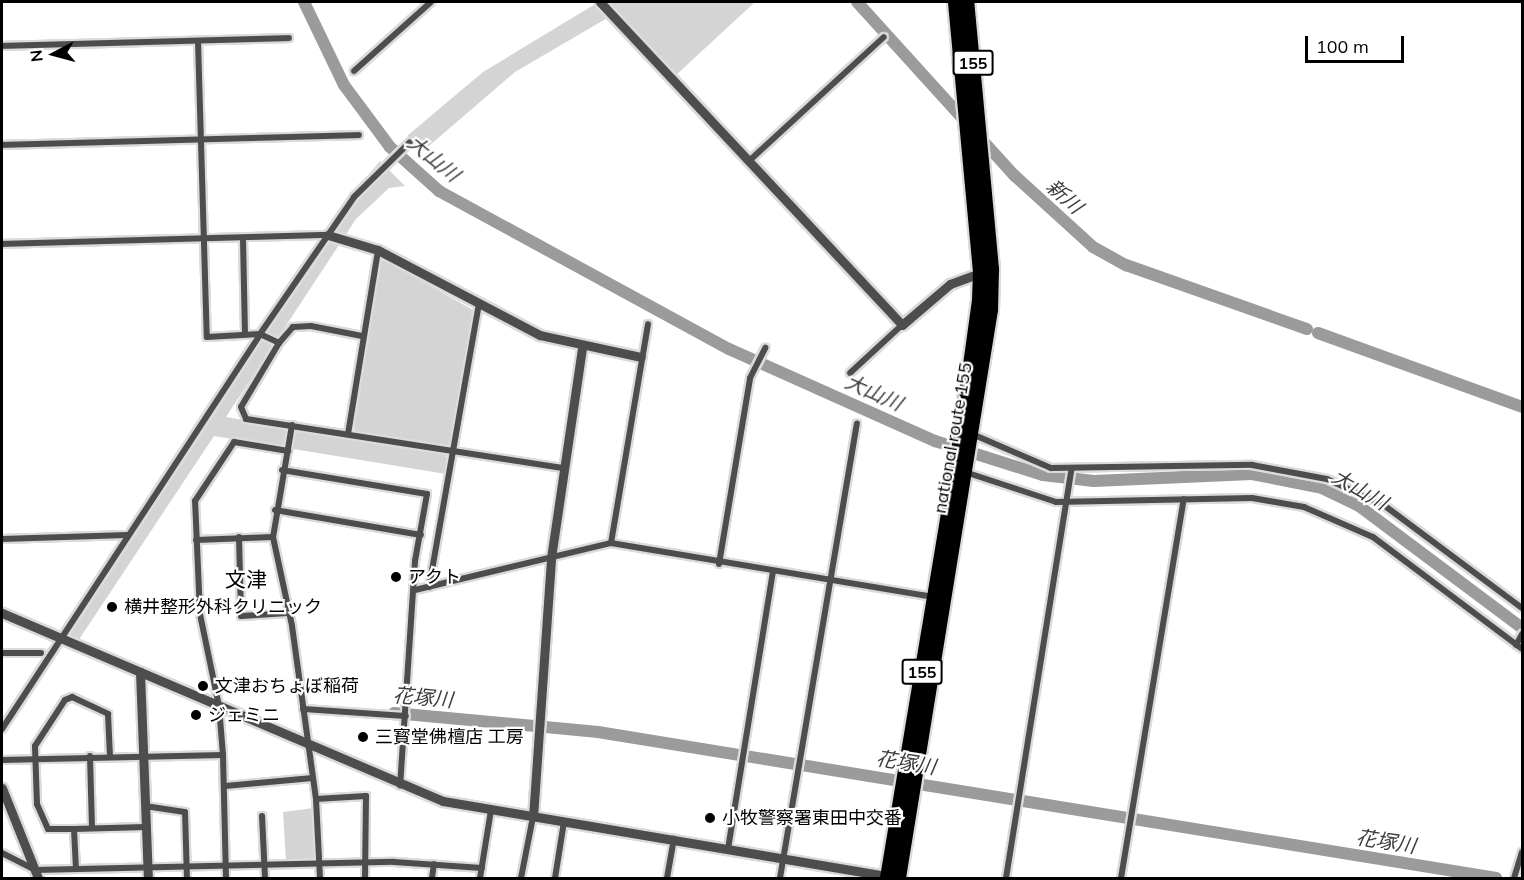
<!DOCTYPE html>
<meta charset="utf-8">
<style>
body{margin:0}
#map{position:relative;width:1524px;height:880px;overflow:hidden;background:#fff;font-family:Mulish,"Noto Sans JP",sans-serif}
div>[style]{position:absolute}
.green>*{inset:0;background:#d4d4d4}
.river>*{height:12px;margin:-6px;padding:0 6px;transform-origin:6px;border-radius:6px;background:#9b9b9b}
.roads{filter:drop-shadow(2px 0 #dbdbdb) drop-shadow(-2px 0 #dbdbdb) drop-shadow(0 2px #dbdbdb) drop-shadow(0 -2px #dbdbdb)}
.minor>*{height:6px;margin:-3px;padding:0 3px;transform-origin:3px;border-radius:3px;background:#4d4d4d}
.tertiary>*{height:9px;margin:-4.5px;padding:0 4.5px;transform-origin:4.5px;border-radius:4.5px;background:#4d4d4d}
.trunk>*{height:14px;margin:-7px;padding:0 7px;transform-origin:7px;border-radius:7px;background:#000}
.dots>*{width:16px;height:16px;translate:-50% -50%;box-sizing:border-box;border:3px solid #fff;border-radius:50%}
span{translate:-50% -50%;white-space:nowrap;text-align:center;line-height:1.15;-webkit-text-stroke:4.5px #fff;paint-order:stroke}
.shield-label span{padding:2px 4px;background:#fff;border:2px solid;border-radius:4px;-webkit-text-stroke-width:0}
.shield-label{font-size:16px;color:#000;font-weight:700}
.street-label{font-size:18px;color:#000}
.poi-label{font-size:18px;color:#000}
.left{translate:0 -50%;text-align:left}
.water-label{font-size:20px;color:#3c3c3c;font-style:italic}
.quarter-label{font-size:21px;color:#000}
.frame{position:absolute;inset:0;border:3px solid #000;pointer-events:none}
.north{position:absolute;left:24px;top:24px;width:60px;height:60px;-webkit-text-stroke:4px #fff;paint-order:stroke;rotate:264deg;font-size:16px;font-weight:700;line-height:24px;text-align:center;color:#000}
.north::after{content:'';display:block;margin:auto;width:21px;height:27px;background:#000;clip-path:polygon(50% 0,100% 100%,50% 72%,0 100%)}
.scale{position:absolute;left:1305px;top:36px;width:99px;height:27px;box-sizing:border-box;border:3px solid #000;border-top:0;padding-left:8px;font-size:18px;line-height:21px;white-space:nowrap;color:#000;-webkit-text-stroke:4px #fff;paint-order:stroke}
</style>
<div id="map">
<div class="green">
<i style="clip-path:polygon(606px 2px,755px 2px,675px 76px)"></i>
<i style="clip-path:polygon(597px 3px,609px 17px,515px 72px,423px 151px,407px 136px,483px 72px)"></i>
<i style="clip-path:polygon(380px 161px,405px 186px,389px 188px,356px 219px,226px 417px,446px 455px,446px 474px,214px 436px,78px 641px,59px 634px,337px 213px)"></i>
<i style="clip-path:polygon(385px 260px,473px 310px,451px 443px,447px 447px,356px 431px,353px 427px,380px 262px)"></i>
<i style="clip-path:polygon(314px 808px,317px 857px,314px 861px,286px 862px,283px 812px)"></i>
</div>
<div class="river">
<i style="left:304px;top:2px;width:92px;rotate:64.3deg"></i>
<i style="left:344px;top:85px;width:77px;rotate:53.4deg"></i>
<i style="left:390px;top:147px;width:66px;rotate:41.9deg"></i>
<i style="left:439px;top:191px;width:330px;rotate:28.6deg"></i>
<i style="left:729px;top:349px;width:226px;rotate:24.1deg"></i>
<i style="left:935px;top:441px;width:113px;rotate:17.5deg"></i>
<i style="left:1043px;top:475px;width:51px;rotate:6.7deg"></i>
<i style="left:1094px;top:481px;width:158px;rotate:-2.5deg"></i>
<i style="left:1252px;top:474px;width:71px;rotate:11.3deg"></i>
<i style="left:1322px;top:488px;width:41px;rotate:25.9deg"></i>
<i style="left:1359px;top:506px;width:204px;rotate:36.8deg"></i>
<i style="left:857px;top:2px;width:235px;rotate:47.8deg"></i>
<i style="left:1015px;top:176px;width:105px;rotate:42.3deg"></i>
<i style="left:1093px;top:247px;width:38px;rotate:29deg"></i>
<i style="left:1126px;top:265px;width:192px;rotate:19.5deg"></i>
<i style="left:1318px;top:333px;width:217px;rotate:19.9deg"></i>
<i style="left:394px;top:713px;width:205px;rotate:5.3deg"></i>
<i style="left:598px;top:732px;width:910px;rotate:9.23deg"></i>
</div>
<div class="roads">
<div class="minor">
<i style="left:198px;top:41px;width:296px;rotate:88.3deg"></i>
<i style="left:207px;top:337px;width:53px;rotate:-3.2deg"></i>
<i style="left:260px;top:334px;width:21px;rotate:25deg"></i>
<i style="left:279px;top:343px;width:21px;rotate:-49deg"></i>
<i style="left:293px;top:327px;width:18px;rotate:-3deg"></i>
<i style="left:311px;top:326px;width:52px;rotate:11.1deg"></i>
<i style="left:2px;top:46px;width:287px;rotate:-1.6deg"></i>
<i style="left:354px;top:71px;width:103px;rotate:-41.9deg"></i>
<i style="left:2px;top:145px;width:357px;rotate:-1.6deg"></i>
<i style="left:749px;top:161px;width:183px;rotate:-42.6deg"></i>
<i style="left:243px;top:239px;width:95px;rotate:88.8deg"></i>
<i style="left:2px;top:244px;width:326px;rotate:-1.6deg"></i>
<i style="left:279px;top:343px;width:74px;rotate:120.7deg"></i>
<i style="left:241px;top:407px;width:13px;rotate:67deg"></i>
<i style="left:246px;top:419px;width:319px;rotate:8.8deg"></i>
<i style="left:850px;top:373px;width:71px;rotate:-42.7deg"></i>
<i style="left:292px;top:425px;width:114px;rotate:99.6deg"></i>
<i style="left:273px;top:537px;width:91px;rotate:77.9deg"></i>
<i style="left:292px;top:626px;width:175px;rotate:82.1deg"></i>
<i style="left:316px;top:799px;width:50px;rotate:-3.4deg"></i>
<i style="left:366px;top:796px;width:82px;rotate:90.7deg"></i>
<i style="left:348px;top:434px;width:186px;rotate:-80.7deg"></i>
<i style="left:972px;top:434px;width:86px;rotate:23.3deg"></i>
<i style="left:1051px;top:468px;width:201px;rotate:-0.9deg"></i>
<i style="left:1252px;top:465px;width:76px;rotate:10.6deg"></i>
<i style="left:1327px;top:479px;width:64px;rotate:25deg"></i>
<i style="left:1385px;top:506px;width:171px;rotate:36.7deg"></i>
<i style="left:282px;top:470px;width:147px;rotate:9.4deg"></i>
<i style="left:427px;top:494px;width:68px;rotate:100.2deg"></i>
<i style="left:415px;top:561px;width:225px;rotate:93.8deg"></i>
<i style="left:965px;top:472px;width:96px;rotate:18.2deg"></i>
<i style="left:1056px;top:502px;width:196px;rotate:-1.2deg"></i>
<i style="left:1252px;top:498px;width:53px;rotate:9.8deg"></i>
<i style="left:1304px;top:507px;width:75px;rotate:23.5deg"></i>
<i style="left:1373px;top:537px;width:186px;rotate:36.9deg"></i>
<i style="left:275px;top:510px;width:148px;rotate:9.7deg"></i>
<i style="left:239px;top:537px;width:79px;rotate:88.5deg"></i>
<i style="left:241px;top:616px;width:48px;rotate:-3.6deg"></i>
<i style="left:2px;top:539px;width:125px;rotate:-1.8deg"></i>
<i style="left:196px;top:540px;width:77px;rotate:-2.2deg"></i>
<i style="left:611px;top:543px;width:222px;rotate:-80.4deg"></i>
<i style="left:719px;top:564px;width:189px;rotate:-80.5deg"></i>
<i style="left:750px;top:378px;width:34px;rotate:-63deg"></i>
<i style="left:429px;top:587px;width:288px;rotate:-80deg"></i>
<i style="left:415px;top:590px;width:202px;rotate:-13.5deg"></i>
<i style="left:611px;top:543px;width:327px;rotate:9.5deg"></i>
<i style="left:1516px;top:645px;width:13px;rotate:-61deg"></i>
<i style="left:2px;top:653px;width:39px"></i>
<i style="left:303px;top:709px;width:103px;rotate:3.9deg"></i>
<i style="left:2px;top:729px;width:472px;rotate:-56.8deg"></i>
<i style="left:260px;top:334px;width:166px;rotate:-55.5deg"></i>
<i style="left:354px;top:197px;width:78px;rotate:-44.5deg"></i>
<i style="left:90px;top:756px;width:72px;rotate:88.4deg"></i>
<i style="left:2px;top:760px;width:221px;rotate:-1.3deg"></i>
<i style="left:225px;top:786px;width:88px;rotate:-5.2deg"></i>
<i style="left:316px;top:799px;width:79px;rotate:87.1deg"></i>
<i style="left:145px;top:806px;width:40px;rotate:8.5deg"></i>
<i style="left:185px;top:812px;width:66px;rotate:88.3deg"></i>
<i style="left:262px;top:816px;width:62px;rotate:87.2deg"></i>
<i style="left:74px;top:829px;width:72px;rotate:-1.6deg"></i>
<i style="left:728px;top:849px;width:282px;rotate:-80.8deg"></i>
<i style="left:2px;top:853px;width:37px;rotate:27deg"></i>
<i style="left:35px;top:870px;width:359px;rotate:-1.3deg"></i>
<i style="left:394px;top:862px;width:88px;rotate:3.9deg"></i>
<i style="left:76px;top:869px;width:40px;rotate:-92.9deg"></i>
<i style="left:74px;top:829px;width:26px;rotate:180deg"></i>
<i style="left:48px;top:829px;width:27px;rotate:-114deg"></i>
<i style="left:37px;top:804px;width:58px;rotate:-92deg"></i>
<i style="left:35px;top:746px;width:55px;rotate:-56.9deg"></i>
<i style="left:65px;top:700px;width:8px;rotate:-23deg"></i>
<i style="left:72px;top:697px;width:40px;rotate:25deg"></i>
<i style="left:108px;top:714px;width:42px;rotate:87.3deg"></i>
<i style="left:226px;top:878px;width:123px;rotate:-91.4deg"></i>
<i style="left:223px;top:755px;width:49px;rotate:-94.7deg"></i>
<i style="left:219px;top:706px;width:94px;rotate:-101.7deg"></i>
<i style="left:200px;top:614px;width:113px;rotate:-92.5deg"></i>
<i style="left:195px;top:501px;width:71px;rotate:-56.5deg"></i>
<i style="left:234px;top:442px;width:55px;rotate:9.5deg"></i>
<i style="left:432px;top:878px;width:14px;rotate:-82deg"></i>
<i style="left:480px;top:878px;width:69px;rotate:-80.8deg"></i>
<i style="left:521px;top:878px;width:62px;rotate:-78.9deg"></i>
<i style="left:555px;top:878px;width:57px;rotate:-80.9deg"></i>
<i style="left:667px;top:878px;width:40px;rotate:-80deg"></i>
<i style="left:780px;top:878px;width:461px;rotate:-80.4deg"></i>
<i style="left:1006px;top:878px;width:413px;rotate:-80.9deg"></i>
<i style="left:1121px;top:878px;width:384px;rotate:-80.6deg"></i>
<i style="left:1514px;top:878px;width:27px;rotate:-73deg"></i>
</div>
<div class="tertiary">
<i style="left:600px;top:2px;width:442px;rotate:46.9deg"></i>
<i style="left:902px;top:325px;width:63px;rotate:-40.5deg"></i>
<i style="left:950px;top:284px;width:37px;rotate:-20deg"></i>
<i style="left:328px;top:235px;width:52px;rotate:16.7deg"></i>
<i style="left:378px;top:250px;width:183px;rotate:27.7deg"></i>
<i style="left:540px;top:335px;width:103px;rotate:12.3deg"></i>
<i style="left:2px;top:613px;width:479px;rotate:23.1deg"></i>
<i style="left:443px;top:801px;width:454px;rotate:9.6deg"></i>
<i style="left:140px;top:672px;width:206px;rotate:87.8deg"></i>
<i style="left:2px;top:788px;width:97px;rotate:68.2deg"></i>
<i style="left:533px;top:817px;width:260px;rotate:-86deg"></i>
<i style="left:551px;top:558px;width:213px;rotate:-81.6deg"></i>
</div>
<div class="trunk">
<i style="left:887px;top:878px;width:418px;rotate:-80.5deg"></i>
<i style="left:956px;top:466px;width:168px;rotate:-82.1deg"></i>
<i style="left:979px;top:300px;width:28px;rotate:-88deg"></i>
<i style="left:980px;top:272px;width:271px;rotate:-95.3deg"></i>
<i style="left:899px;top:878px;width:575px;rotate:-80.8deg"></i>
<i style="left:991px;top:310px;width:41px;rotate:-88.6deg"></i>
<i style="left:992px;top:269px;width:268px;rotate:-95.3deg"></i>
</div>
</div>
<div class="dots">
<i style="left:396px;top:577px;background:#000"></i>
<i style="left:112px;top:607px;background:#000"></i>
<i style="left:203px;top:686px;background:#000"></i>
<i style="left:196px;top:715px;background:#000"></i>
<i style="left:363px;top:737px;background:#000"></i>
<i style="left:710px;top:818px;background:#000"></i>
</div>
<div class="shield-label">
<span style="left:973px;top:63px">155</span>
<span style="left:922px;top:672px">155</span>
</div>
<div class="street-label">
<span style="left:953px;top:438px;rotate:-80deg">national route 155</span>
</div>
<div class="poi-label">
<span class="left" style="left:408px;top:577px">アクト</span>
<span class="left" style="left:124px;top:607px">横井整形外科クリニック</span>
<span class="left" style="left:215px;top:686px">文津おちょぼ稲荷</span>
<span class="left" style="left:208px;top:715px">ジェミニ</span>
<span class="left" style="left:375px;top:737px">三寳堂佛檀店 工房</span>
<span class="left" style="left:722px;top:818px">小牧警察署東田中交番</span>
</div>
<div class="water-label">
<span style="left:434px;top:158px;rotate:39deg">大山川</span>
<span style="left:1065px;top:196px;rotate:42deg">新川</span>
<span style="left:874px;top:392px;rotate:24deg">大山川</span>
<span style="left:1360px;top:489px;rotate:30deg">大山川</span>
<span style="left:423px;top:697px;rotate:5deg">花塚川</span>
<span style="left:906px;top:762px;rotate:9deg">花塚川</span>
<span style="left:1386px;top:841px;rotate:9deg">花塚川</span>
</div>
<div class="quarter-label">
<span style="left:246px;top:579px">文津</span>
</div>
<div class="frame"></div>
<div class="north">N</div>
<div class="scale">100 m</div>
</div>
